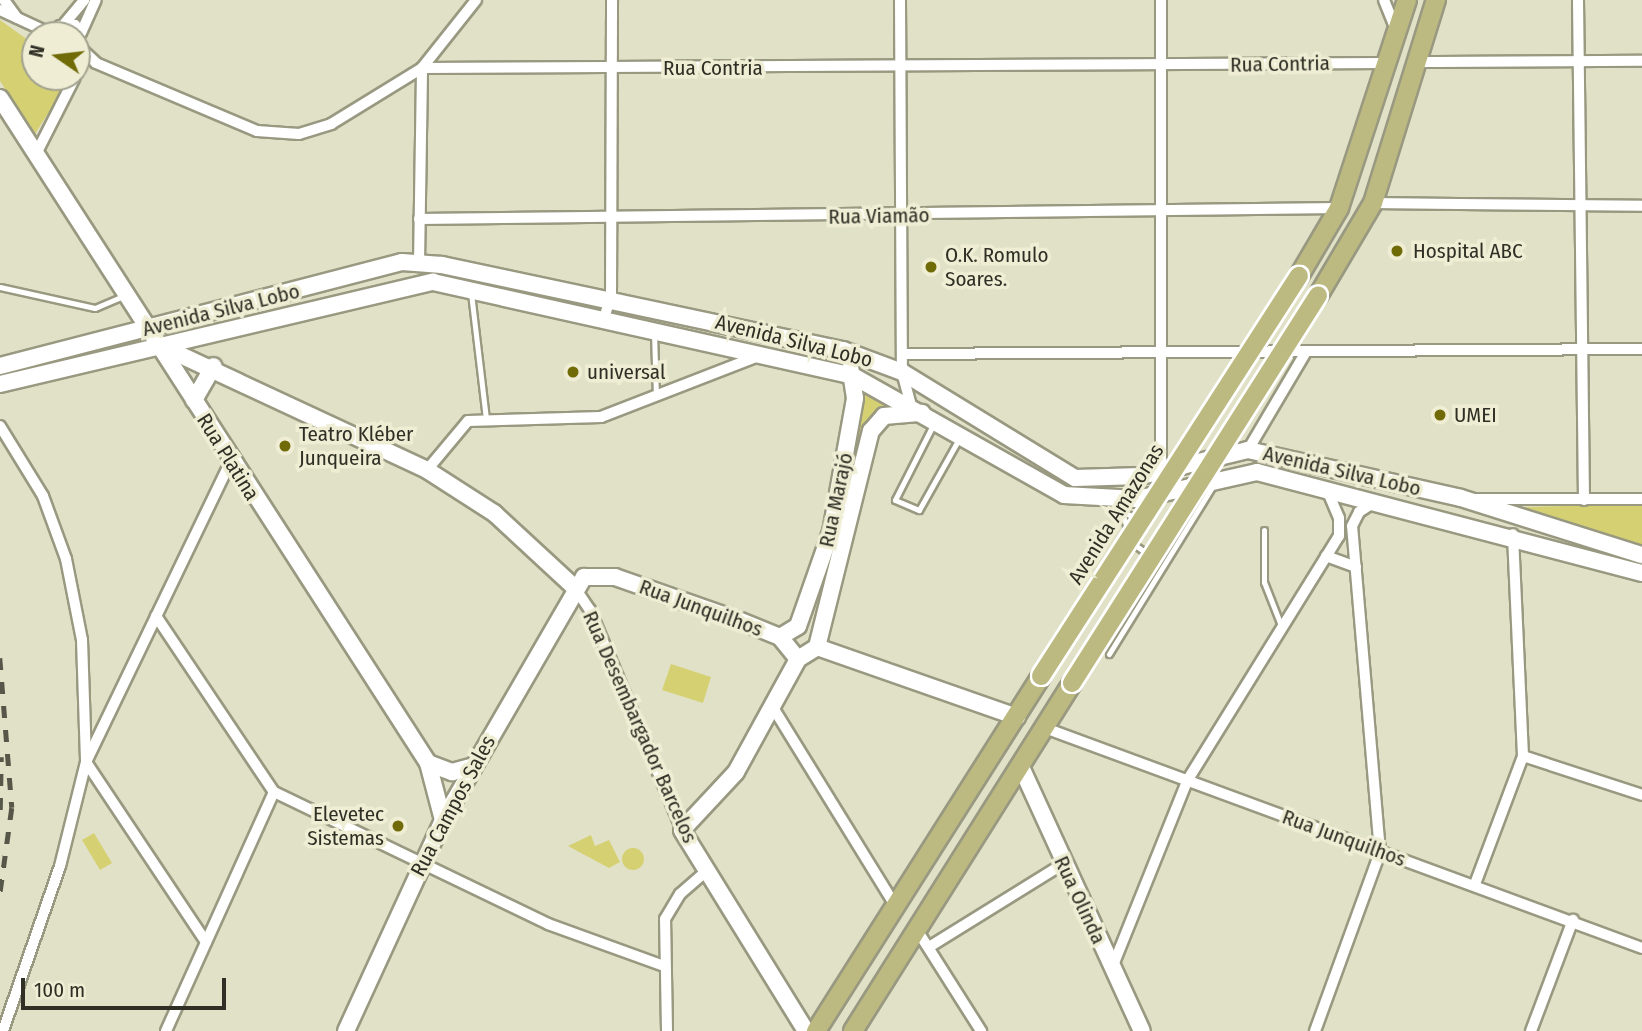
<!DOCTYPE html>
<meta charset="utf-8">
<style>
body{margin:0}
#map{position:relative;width:1642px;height:1031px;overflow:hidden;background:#e1e1c8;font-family:"Fira Sans Condensed",sans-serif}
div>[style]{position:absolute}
.green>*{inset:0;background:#d5d173}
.round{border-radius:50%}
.roads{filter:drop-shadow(2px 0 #999981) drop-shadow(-2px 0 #999981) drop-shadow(0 2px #999981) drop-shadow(0 -2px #999981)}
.lane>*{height:5px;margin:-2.5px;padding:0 2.5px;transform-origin:2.5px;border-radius:2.5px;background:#fff}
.street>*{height:10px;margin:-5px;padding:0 5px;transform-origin:5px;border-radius:5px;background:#fff}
.secondary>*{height:16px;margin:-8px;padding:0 8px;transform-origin:8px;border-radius:8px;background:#fff}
.primary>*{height:18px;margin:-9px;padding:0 9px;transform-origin:9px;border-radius:9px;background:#bcb981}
.rail>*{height:4.5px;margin-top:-2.25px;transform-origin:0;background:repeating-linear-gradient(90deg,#565649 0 12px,transparent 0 24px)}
.bridges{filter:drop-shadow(2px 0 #fff) drop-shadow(-2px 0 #fff) drop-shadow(0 2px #fff) drop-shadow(0 -2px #fff)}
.primary-bridge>*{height:18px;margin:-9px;padding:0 9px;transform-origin:9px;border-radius:9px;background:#bcb981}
.dots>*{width:19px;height:19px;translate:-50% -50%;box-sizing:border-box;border:4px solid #efeed5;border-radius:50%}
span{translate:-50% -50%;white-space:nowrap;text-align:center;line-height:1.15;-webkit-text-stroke:7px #efeed5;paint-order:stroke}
.street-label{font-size:21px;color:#2f2f25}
.poi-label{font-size:21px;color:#2f2f25}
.left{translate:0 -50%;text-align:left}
.right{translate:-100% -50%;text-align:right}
.north{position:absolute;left:21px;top:21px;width:70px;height:70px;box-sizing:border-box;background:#efeed5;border:2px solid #a2a28f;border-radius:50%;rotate:284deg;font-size:19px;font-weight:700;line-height:28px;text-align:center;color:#2f2f25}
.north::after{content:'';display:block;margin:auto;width:24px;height:32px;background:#706b07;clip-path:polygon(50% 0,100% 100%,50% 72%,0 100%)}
.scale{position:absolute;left:21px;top:978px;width:205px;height:32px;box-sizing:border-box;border:4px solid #2f2f25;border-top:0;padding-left:9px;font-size:21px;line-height:24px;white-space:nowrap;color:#2f2f25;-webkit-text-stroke:5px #efeed5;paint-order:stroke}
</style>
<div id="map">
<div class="green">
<i style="clip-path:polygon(0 20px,35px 45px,35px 77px,71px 77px,35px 134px,0 81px)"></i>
<i style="clip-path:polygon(861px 391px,895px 407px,883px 410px,848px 485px)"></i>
<i style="clip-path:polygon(1642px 504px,1642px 545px,1521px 512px,1521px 507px)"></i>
<i style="clip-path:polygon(671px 664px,711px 677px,703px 703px,662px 690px)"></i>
<i style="clip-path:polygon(94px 833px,112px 863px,100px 870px,82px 840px)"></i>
<i style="clip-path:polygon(591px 835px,595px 846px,609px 840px,620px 862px,609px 868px,568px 846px)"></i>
<i class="round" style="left:622px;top:848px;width:22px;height:22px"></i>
</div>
<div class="roads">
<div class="lane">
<i style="left:0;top:287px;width:97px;rotate:12.5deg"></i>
<i style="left:95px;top:308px;width:30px;rotate:-23deg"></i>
<i style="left:471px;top:293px;width:127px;rotate:83.2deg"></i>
<i style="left:654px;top:333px;width:63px;rotate:88.2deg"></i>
<i style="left:933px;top:425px;width:84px;rotate:116.9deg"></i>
<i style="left:895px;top:500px;width:26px;rotate:23deg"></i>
<i style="left:919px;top:510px;width:84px;rotate:-60.7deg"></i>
<i style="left:1264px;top:530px;width:52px;rotate:90deg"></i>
<i style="left:1264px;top:582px;width:49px;rotate:68.6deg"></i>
<i style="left:1128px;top:531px;width:20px;rotate:-108deg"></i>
<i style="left:1122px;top:512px;width:17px;rotate:21deg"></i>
<i style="left:1132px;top:543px;width:21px;rotate:35deg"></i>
<i style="left:1109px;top:654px;width:196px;rotate:-58.3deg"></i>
</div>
<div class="street">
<i style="left:4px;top:0;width:22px;rotate:54deg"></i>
<i style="left:900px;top:0;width:372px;rotate:89.7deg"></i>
<i style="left:902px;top:372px;width:34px;rotate:75deg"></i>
<i style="left:1161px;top:0;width:471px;rotate:90deg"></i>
<i style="left:1384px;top:0;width:32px;rotate:68deg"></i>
<i style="left:1578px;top:0;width:500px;rotate:89.31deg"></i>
<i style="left:0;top:10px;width:60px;rotate:24.8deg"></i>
<i style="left:65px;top:23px;width:30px;rotate:-50deg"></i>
<i style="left:81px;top:33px;width:36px;rotate:-66deg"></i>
<i style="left:56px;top:35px;width:10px;rotate:-66deg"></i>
<i style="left:60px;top:26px;width:15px;rotate:-4deg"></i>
<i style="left:75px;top:25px;width:19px;rotate:84deg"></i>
<i style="left:77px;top:45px;width:26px;rotate:43deg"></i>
<i style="left:96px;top:63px;width:175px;rotate:22.9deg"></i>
<i style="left:257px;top:131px;width:42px;rotate:4.1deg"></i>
<i style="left:299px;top:134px;width:34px;rotate:-17deg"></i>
<i style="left:331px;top:124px;width:107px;rotate:-31.6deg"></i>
<i style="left:422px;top:68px;width:966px;rotate:-0.3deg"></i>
<i style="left:1419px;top:62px;width:223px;rotate:-0.3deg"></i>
<i style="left:36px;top:154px;width:86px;rotate:-63.1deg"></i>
<i style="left:1373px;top:203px;width:269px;rotate:0.6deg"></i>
<i style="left:419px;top:219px;width:920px;rotate:-0.69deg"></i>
<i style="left:419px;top:263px;width:195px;rotate:-89.1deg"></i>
<i style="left:422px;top:68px;width:87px;rotate:-51.5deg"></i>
<i style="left:603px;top:321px;width:25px;rotate:-72deg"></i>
<i style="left:611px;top:297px;width:297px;rotate:-89.8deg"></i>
<i style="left:902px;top:354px;width:740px;rotate:-0.39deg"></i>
<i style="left:0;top:426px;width:82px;rotate:58.4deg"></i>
<i style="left:43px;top:496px;width:67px;rotate:69.9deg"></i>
<i style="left:66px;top:559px;width:83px;rotate:78.8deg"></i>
<i style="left:82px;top:640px;width:122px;rotate:88.1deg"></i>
<i style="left:86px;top:762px;width:107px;rotate:104deg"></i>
<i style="left:60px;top:866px;width:175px;rotate:109.1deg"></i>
<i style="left:1248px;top:450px;width:114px;rotate:-59.4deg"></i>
<i style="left:427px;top:470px;width:64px;rotate:-50.1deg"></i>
<i style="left:468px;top:421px;width:133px;rotate:-1.7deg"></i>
<i style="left:601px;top:417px;width:166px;rotate:-21.2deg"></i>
<i style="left:1477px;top:499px;width:165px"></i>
<i style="left:1326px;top:556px;width:32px;rotate:20deg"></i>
<i style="left:575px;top:588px;width:27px;rotate:56deg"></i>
<i style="left:590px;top:610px;width:238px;rotate:67.3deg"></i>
<i style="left:156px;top:616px;width:212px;rotate:56.2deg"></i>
<i style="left:274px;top:792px;width:304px;rotate:25.7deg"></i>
<i style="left:548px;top:924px;width:123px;rotate:19.9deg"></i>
<i style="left:772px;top:706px;width:236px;rotate:58.3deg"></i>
<i style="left:1045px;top:728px;width:636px;rotate:20.23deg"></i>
<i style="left:1523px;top:756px;width:125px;rotate:18.1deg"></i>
<i style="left:1475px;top:884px;width:137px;rotate:-69.4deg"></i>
<i style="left:1523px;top:756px;width:222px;rotate:-92.6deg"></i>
<i style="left:917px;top:930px;width:120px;rotate:57.6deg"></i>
<i style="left:206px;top:942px;width:216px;rotate:-123.7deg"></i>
<i style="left:86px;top:762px;width:332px;rotate:-64.3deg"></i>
<i style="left:929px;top:947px;width:158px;rotate:-31.8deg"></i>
<i style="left:1112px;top:968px;width:201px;rotate:-68.1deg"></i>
<i style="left:1187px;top:781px;width:288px;rotate:-58.2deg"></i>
<i style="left:1339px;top:536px;width:18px;rotate:-90deg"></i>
<i style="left:1339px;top:518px;width:33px;rotate:-113deg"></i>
<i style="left:166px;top:1031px;width:262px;rotate:-65.7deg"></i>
<i style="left:667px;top:1031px;width:112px;rotate:-91deg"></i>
<i style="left:665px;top:919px;width:29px;rotate:-59deg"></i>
<i style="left:680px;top:894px;width:35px;rotate:-41deg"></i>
<i style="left:1315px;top:1031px;width:190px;rotate:-70deg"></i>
<i style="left:1380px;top:852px;width:327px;rotate:-94.9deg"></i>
<i style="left:1352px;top:526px;width:16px;rotate:-63deg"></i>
<i style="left:1359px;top:512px;width:20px;rotate:-33deg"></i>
<i style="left:1531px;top:1031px;width:119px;rotate:-69.3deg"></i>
</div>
<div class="secondary">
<i style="left:0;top:98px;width:791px;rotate:57.23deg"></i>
<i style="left:428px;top:763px;width:59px;rotate:75.3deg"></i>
<i style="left:159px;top:345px;width:296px;rotate:25deg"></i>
<i style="left:427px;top:470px;width:80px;rotate:32.7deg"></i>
<i style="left:494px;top:513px;width:110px;rotate:42.8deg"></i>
<i style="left:0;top:366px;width:415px;rotate:-14.5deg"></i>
<i style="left:402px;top:262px;width:40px;rotate:4.3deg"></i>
<i style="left:442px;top:265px;width:410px;rotate:12deg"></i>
<i style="left:843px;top:350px;width:63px;rotate:20.4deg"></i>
<i style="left:902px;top:372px;width:203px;rotate:31.5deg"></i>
<i style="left:1075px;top:478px;width:66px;rotate:-1.7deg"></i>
<i style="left:1141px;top:476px;width:110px;rotate:-13.7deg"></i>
<i style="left:1248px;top:450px;width:218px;rotate:12.7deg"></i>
<i style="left:1461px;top:498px;width:190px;rotate:17.5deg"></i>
<i style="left:0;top:384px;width:445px;rotate:-13.3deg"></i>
<i style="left:433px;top:282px;width:430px;rotate:12.6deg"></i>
<i style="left:853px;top:376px;width:242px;rotate:29.4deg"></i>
<i style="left:1064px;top:495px;width:73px;rotate:3.1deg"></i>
<i style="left:1137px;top:499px;width:123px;rotate:-12.7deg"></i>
<i style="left:1257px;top:472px;width:398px;rotate:14.7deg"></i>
<i style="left:194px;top:400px;width:39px;rotate:-60deg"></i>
<i style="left:780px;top:637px;width:21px;rotate:-31deg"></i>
<i style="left:798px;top:626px;width:100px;rotate:-70.7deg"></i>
<i style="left:831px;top:532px;width:136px;rotate:-79.8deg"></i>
<i style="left:855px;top:398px;width:30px;rotate:-99deg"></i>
<i style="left:817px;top:647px;width:223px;rotate:-76deg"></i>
<i style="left:871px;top:431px;width:20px;rotate:-49deg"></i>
<i style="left:884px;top:416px;width:38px;rotate:-5deg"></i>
<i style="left:428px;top:763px;width:26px;rotate:21deg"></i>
<i style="left:452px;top:772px;width:20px;rotate:-15deg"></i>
<i style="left:1021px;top:767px;width:290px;rotate:65.4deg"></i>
<i style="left:346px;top:1031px;width:232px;rotate:-65.3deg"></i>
<i style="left:443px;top:820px;width:281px;rotate:-59.9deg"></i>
<i style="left:584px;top:577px;width:31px"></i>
<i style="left:615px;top:577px;width:130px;rotate:19.3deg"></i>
<i style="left:738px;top:620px;width:45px;rotate:22deg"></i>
<i style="left:780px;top:637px;width:28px;rotate:51deg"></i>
<i style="left:806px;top:1031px;width:236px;rotate:-121.7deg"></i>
<i style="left:682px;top:830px;width:79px;rotate:-47deg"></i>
<i style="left:736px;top:772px;width:129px;rotate:-61.2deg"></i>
<i style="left:798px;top:659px;width:22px;rotate:-32deg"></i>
<i style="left:817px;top:647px;width:212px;rotate:19.3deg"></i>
</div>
<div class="primary">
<i style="left:1299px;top:276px;width:79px;rotate:-59.5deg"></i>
<i style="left:1339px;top:208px;width:219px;rotate:-71.9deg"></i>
<i style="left:1318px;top:296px;width:108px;rotate:-59.4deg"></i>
<i style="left:1373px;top:203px;width:213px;rotate:-72.8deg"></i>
<i style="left:816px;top:1031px;width:420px;rotate:-57.6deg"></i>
<i style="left:853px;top:1031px;width:411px;rotate:-57.8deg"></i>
</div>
</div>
<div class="rail">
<i style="left:0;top:658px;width:150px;rotate:85.4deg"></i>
<i style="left:12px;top:808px;width:87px;rotate:97.9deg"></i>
<i style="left:0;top:810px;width:53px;rotate:-88.9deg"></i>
</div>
<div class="bridges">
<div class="primary-bridge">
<i style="left:1041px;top:676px;width:476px;rotate:-57.2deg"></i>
<i style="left:1072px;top:683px;width:459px;rotate:-57.6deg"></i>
</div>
</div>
<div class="dots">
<i style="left:1397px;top:251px;background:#706b07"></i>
<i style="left:931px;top:267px;background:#706b07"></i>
<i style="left:573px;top:372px;background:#706b07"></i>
<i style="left:1440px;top:415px;background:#706b07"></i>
<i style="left:285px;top:446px;background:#706b07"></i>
<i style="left:398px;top:826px;background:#706b07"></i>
</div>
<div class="street-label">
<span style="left:1280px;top:64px;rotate:-1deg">Rua Contria</span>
<span style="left:713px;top:68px">Rua Contria</span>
<span style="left:879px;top:216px;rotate:-1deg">Rua Viamão</span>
<span style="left:221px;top:310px;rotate:-14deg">Avenida Silva Lobo</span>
<span style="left:794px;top:341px;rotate:14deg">Avenida Silva Lobo</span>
<span style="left:228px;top:457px;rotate:58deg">Rua Platina</span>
<span style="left:1342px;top:471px;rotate:13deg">Avenida Silva Lobo</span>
<span style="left:836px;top:500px;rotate:-78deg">Rua Marajó</span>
<span style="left:1116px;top:514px;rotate:-58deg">Avenida Amazonas</span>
<span style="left:701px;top:608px;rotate:20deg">Rua Junquilhos</span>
<span style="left:640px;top:727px;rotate:66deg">Rua Desembargador Barcelos</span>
<span style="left:453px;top:806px;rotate:-62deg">Rua Campos Sales</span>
<span style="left:1344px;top:838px;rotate:20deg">Rua Junquilhos</span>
<span style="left:1080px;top:900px;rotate:65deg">Rua Olinda</span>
</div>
<div class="poi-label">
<span class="left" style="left:1413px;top:251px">Hospital ABC</span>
<span class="left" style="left:945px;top:267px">O.K. Romulo<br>Soares.</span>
<span class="left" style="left:587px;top:372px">universal</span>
<span class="left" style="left:1454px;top:415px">UMEI</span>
<span class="left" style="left:299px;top:446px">Teatro Kléber<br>Junqueira</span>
<span class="right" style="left:384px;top:826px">Elevetec<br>Sistemas</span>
</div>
<div class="north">N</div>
<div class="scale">100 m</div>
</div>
